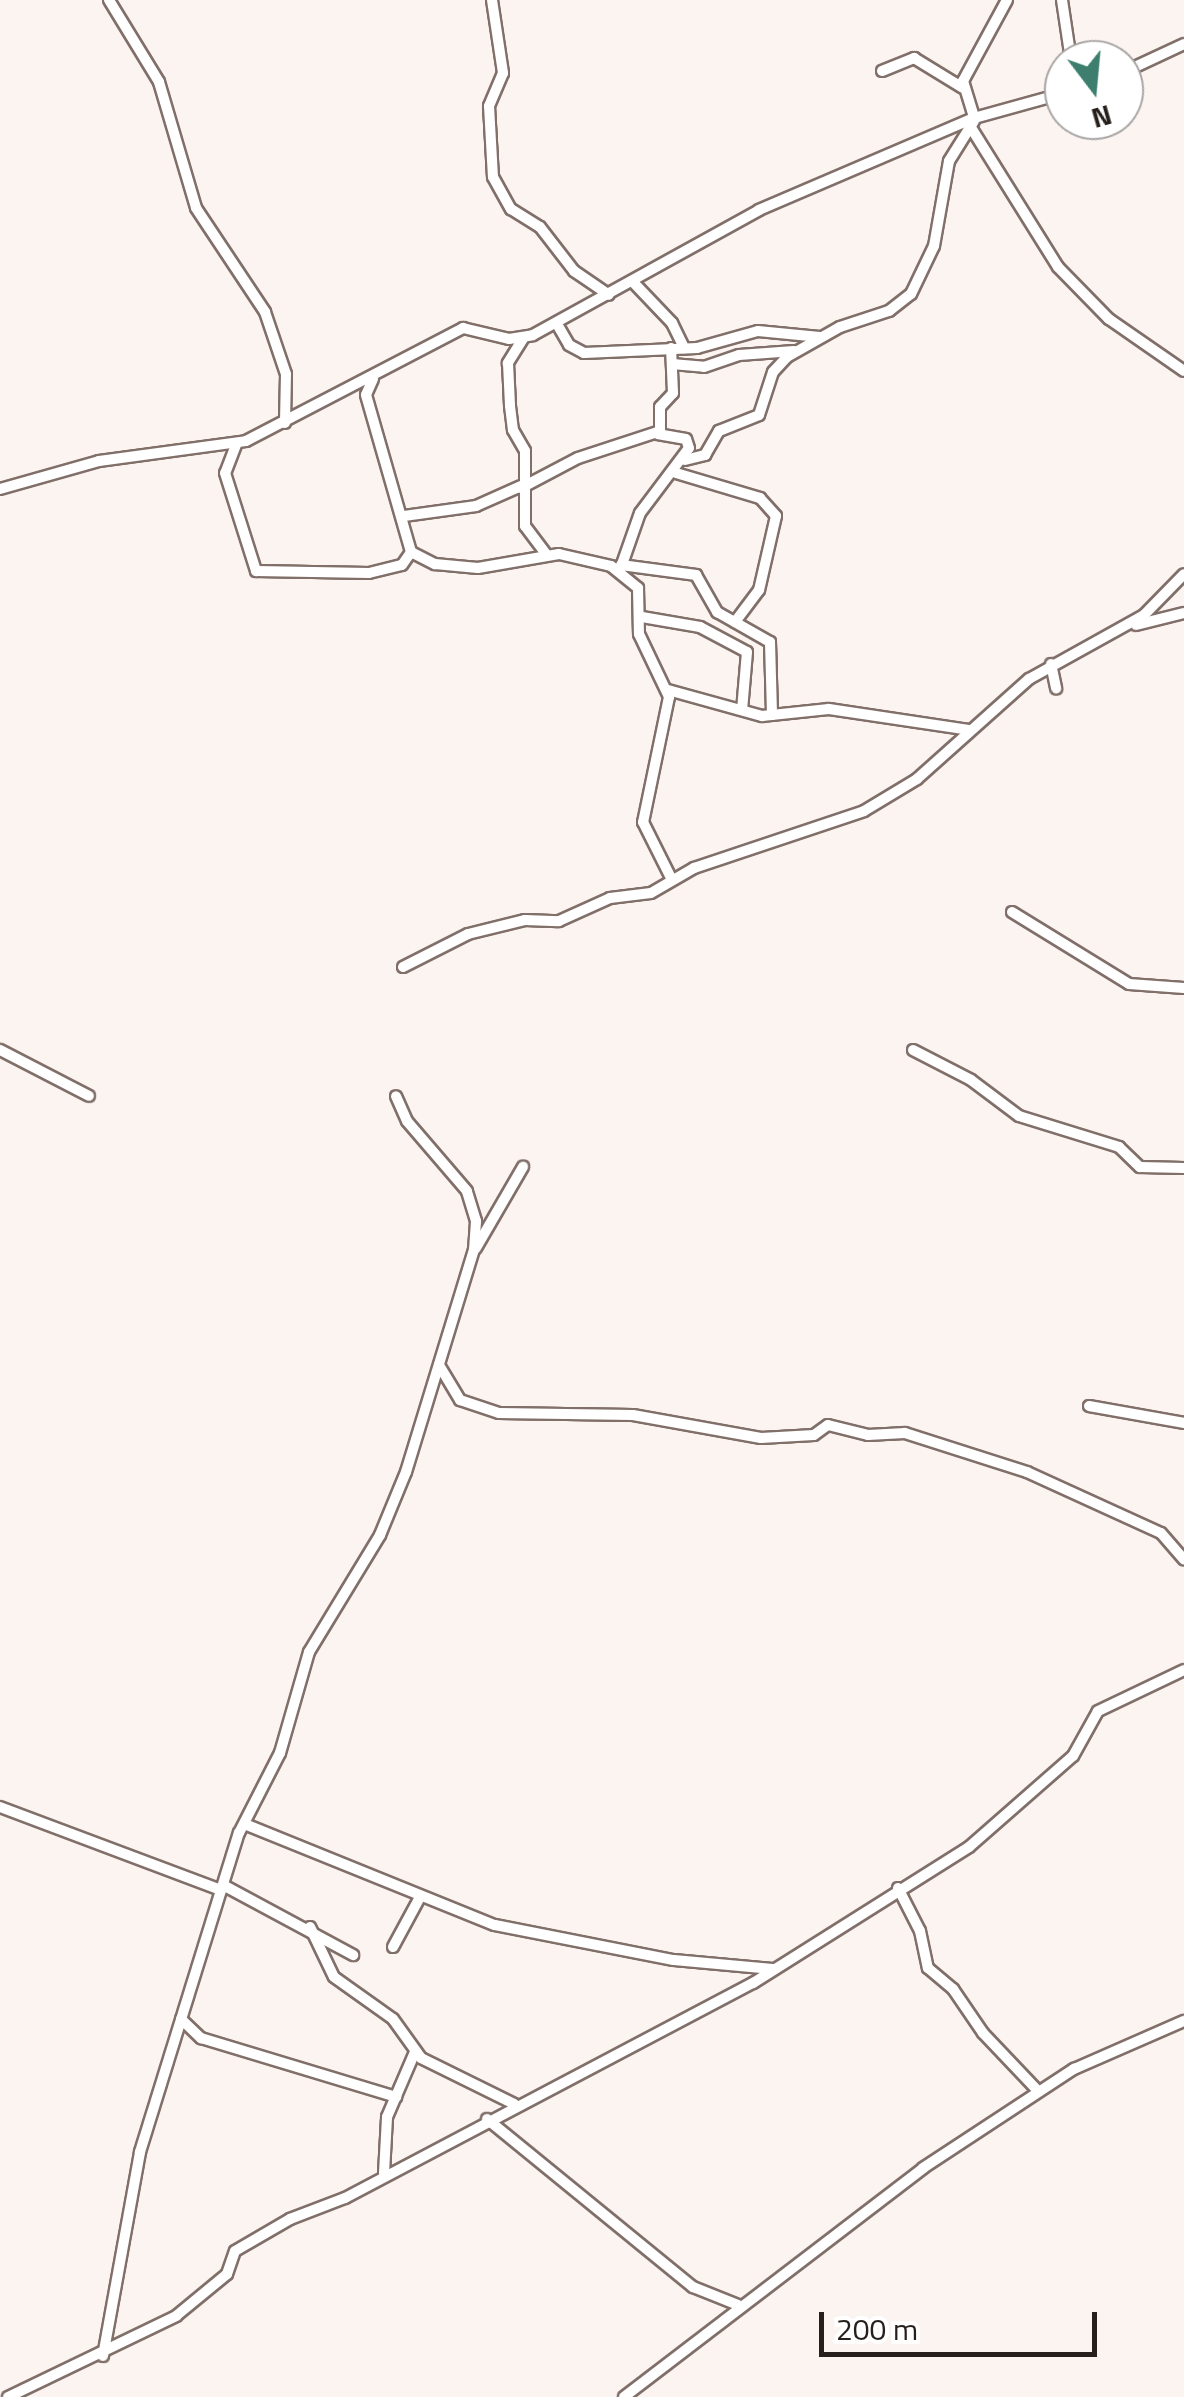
<!DOCTYPE html>
<style>
body{margin:0}
#map{position:relative;width:1184px;height:2397px;overflow:hidden;background:#fcf4f1;font-family:"Titillium Web",sans-serif}
div>[style]{position:absolute}
.roads{filter:drop-shadow(2px 0 #816f69) drop-shadow(-2px 0 #816f69) drop-shadow(0 2px #816f69) drop-shadow(0 -2px #816f69)}
.street>*{height:10px;margin:-5px;padding:0 5px;transform-origin:5px;border-radius:5px;background:#fff}
span{translate:-50% -50%;white-space:nowrap;text-align:center;line-height:1.15;-webkit-text-stroke:10px #fff;paint-order:stroke}
.north{position:absolute;left:1044px;top:40px;width:100px;height:100px;box-sizing:border-box;background:#fff;border:2px solid #a8a5a4;border-radius:50%;rotate:164deg;font-size:28px;font-weight:700;line-height:40px;text-align:center;color:#261f1c}
.north::after{content:'';display:block;margin:auto;width:35px;height:45px;background:#3d7e6e;clip-path:polygon(50% 0,100% 100%,50% 72%,0 100%)}
.scale{position:absolute;left:819px;top:2312px;width:278px;height:45px;box-sizing:border-box;border:5px solid #261f1c;border-top:0;padding-left:12px;font-size:30px;line-height:35px;white-space:nowrap;color:#261f1c;-webkit-text-stroke:8px #fff;paint-order:stroke}
</style>
<div id="map">
<div class="roads">
<div class="street">
<i style="left:109px;top:0;width:96px;rotate:58.6deg"></i>
<i style="left:159px;top:82px;width:131px;rotate:73.6deg"></i>
<i style="left:196px;top:208px;width:125px;rotate:56.4deg"></i>
<i style="left:265px;top:312px;width:65px;rotate:71.3deg"></i>
<i style="left:286px;top:374px;width:49px;rotate:91.2deg"></i>
<i style="left:492px;top:0;width:74px;rotate:81.4deg"></i>
<i style="left:503px;top:73px;width:36px;rotate:113deg"></i>
<i style="left:489px;top:106px;width:71px;rotate:86.8deg"></i>
<i style="left:493px;top:177px;width:37px;rotate:61deg"></i>
<i style="left:511px;top:209px;width:34px;rotate:32deg"></i>
<i style="left:540px;top:227px;width:56px;rotate:52.3deg"></i>
<i style="left:574px;top:271px;width:42px;rotate:34.4deg"></i>
<i style="left:1007px;top:0;width:92px;rotate:118.5deg"></i>
<i style="left:963px;top:81px;width:39px;rotate:73deg"></i>
<i style="left:974px;top:118px;width:9px;rotate:117deg"></i>
<i style="left:970px;top:126px;width:166px;rotate:58deg"></i>
<i style="left:1058px;top:267px;width:73px;rotate:45.6deg"></i>
<i style="left:1109px;top:319px;width:91px;rotate:34.7deg"></i>
<i style="left:1062px;top:0;width:61px;rotate:81.5deg"></i>
<i style="left:882px;top:71px;width:35px;rotate:-22deg"></i>
<i style="left:914px;top:58px;width:57px;rotate:31.5deg"></i>
<i style="left:1124px;top:72px;width:66px;rotate:-25deg"></i>
<i style="left:633px;top:282px;width:57px;rotate:46.4deg"></i>
<i style="left:672px;top:323px;width:28px;rotate:64deg"></i>
<i style="left:557px;top:324px;width:24px;rotate:60deg"></i>
<i style="left:569px;top:345px;width:17px;rotate:28deg"></i>
<i style="left:584px;top:353px;width:113px;rotate:-2.5deg"></i>
<i style="left:697px;top:348px;width:63px;rotate:-15.6deg"></i>
<i style="left:758px;top:331px;width:62px;rotate:5.5deg"></i>
<i style="left:524px;top:337px;width:31px;rotate:122deg"></i>
<i style="left:508px;top:363px;width:43px;rotate:87.3deg"></i>
<i style="left:510px;top:406px;width:24px;rotate:83deg"></i>
<i style="left:513px;top:430px;width:24px;rotate:60deg"></i>
<i style="left:525px;top:451px;width:75px;rotate:90deg"></i>
<i style="left:525px;top:526px;width:35px;rotate:53deg"></i>
<i style="left:672px;top:364px;width:32px;rotate:5deg"></i>
<i style="left:704px;top:367px;width:37px;rotate:-19deg"></i>
<i style="left:739px;top:355px;width:55px;rotate:-4.2deg"></i>
<i style="left:373px;top:379px;width:17px;rotate:114deg"></i>
<i style="left:366px;top:395px;width:163px;rotate:74deg"></i>
<i style="left:411px;top:552px;width:27px;rotate:27deg"></i>
<i style="left:435px;top:564px;width:43px;rotate:5.3deg"></i>
<i style="left:478px;top:568px;width:82px;rotate:-9.8deg"></i>
<i style="left:559px;top:554px;width:53px;rotate:13deg"></i>
<i style="left:611px;top:566px;width:35px;rotate:39deg"></i>
<i style="left:638px;top:588px;width:46px;rotate:88.8deg"></i>
<i style="left:639px;top:634px;width:70px;rotate:64.5deg"></i>
<i style="left:669px;top:697px;width:128px;rotate:101.7deg"></i>
<i style="left:643px;top:822px;width:65px;rotate:63.4deg"></i>
<i style="left:236px;top:445px;width:30px;rotate:111deg"></i>
<i style="left:225px;top:473px;width:103px;rotate:72.4deg"></i>
<i style="left:256px;top:571px;width:113px;rotate:1deg"></i>
<i style="left:369px;top:573px;width:34px;rotate:-14deg"></i>
<i style="left:402px;top:565px;width:16px;rotate:-55deg"></i>
<i style="left:685px;top:460px;width:21px;rotate:-14deg"></i>
<i style="left:705px;top:455px;width:28px;rotate:-60deg"></i>
<i style="left:719px;top:431px;width:43px;rotate:-21.8deg"></i>
<i style="left:759px;top:415px;width:45px;rotate:-72deg"></i>
<i style="left:773px;top:372px;width:21px;rotate:-47deg"></i>
<i style="left:787px;top:357px;width:61px;rotate:-29.5deg"></i>
<i style="left:840px;top:327px;width:52px;rotate:-18.1deg"></i>
<i style="left:889px;top:311px;width:28px;rotate:-38deg"></i>
<i style="left:911px;top:294px;width:53px;rotate:-64.4deg"></i>
<i style="left:934px;top:246px;width:86px;rotate:-80deg"></i>
<i style="left:949px;top:161px;width:47px;rotate:-58deg"></i>
<i style="left:676px;top:473px;width:88px;rotate:16.6deg"></i>
<i style="left:760px;top:498px;width:24px;rotate:48deg"></i>
<i style="left:776px;top:516px;width:76px;rotate:102.9deg"></i>
<i style="left:759px;top:590px;width:40px;rotate:127deg"></i>
<i style="left:521px;top:488px;width:64px;rotate:-27.8deg"></i>
<i style="left:578px;top:458px;width:86px;rotate:-18.2deg"></i>
<i style="left:660px;top:431px;width:24px;rotate:-90deg"></i>
<i style="left:660px;top:407px;width:19px;rotate:-47deg"></i>
<i style="left:673px;top:393px;width:45px;rotate:-92.5deg"></i>
<i style="left:0;top:489px;width:103px;rotate:-15.8deg"></i>
<i style="left:99px;top:461px;width:148px;rotate:-7.7deg"></i>
<i style="left:246px;top:441px;width:245px;rotate:-27.5deg"></i>
<i style="left:463px;top:328px;width:47px;rotate:13.4deg"></i>
<i style="left:509px;top:339px;width:24px;rotate:-9deg"></i>
<i style="left:533px;top:335px;width:258px;rotate:-28.9deg"></i>
<i style="left:759px;top:210px;width:234px;rotate:-23.2deg"></i>
<i style="left:974px;top:118px;width:93px;rotate:-15.5deg"></i>
<i style="left:404px;top:516px;width:73px;rotate:-7.9deg"></i>
<i style="left:476px;top:506px;width:49px;rotate:-24deg"></i>
<i style="left:621px;top:565px;width:76px;rotate:7.6deg"></i>
<i style="left:696px;top:575px;width:43px;rotate:60.4deg"></i>
<i style="left:717px;top:612px;width:61px;rotate:29.5deg"></i>
<i style="left:770px;top:642px;width:73px;rotate:88.4deg"></i>
<i style="left:620px;top:570px;width:60px;rotate:-70.7deg"></i>
<i style="left:640px;top:513px;width:81px;rotate:-53deg"></i>
<i style="left:689px;top:448px;width:9px;rotate:-108deg"></i>
<i style="left:686px;top:439px;width:29px;rotate:-170deg"></i>
<i style="left:642px;top:617px;width:59px;rotate:9.8deg"></i>
<i style="left:700px;top:627px;width:53px;rotate:28deg"></i>
<i style="left:747px;top:652px;width:58px;rotate:94.9deg"></i>
<i style="left:1136px;top:625px;width:49px;rotate:-14deg"></i>
<i style="left:1051px;top:664px;width:25px;rotate:78deg"></i>
<i style="left:668px;top:690px;width:98px;rotate:15.5deg"></i>
<i style="left:762px;top:716px;width:67px;rotate:-6deg"></i>
<i style="left:829px;top:709px;width:143px;rotate:8.5deg"></i>
<i style="left:1012px;top:912px;width:137px;rotate:31.6deg"></i>
<i style="left:1129px;top:984px;width:55px;rotate:4.2deg"></i>
<i style="left:403px;top:967px;width:73px;rotate:-26.9deg"></i>
<i style="left:468px;top:934px;width:59px;rotate:-13.8deg"></i>
<i style="left:525px;top:920px;width:34px;rotate:2deg"></i>
<i style="left:559px;top:921px;width:56px;rotate:-24.3deg"></i>
<i style="left:610px;top:898px;width:41px;rotate:-7deg"></i>
<i style="left:651px;top:893px;width:50px;rotate:-30.2deg"></i>
<i style="left:694px;top:868px;width:179px;rotate:-18.5deg"></i>
<i style="left:864px;top:811px;width:62px;rotate:-31.1deg"></i>
<i style="left:917px;top:779px;width:150px;rotate:-41.8deg"></i>
<i style="left:1029px;top:679px;width:132px;rotate:-29.1deg"></i>
<i style="left:1144px;top:615px;width:57px;rotate:-45.7deg"></i>
<i style="left:0;top:1050px;width:100px;rotate:27.3deg"></i>
<i style="left:913px;top:1050px;width:65px;rotate:27.3deg"></i>
<i style="left:971px;top:1080px;width:60px;rotate:36.9deg"></i>
<i style="left:1019px;top:1116px;width:105px;rotate:17.2deg"></i>
<i style="left:1119px;top:1147px;width:29px;rotate:44deg"></i>
<i style="left:1140px;top:1167px;width:44px;rotate:1.3deg"></i>
<i style="left:476px;top:1248px;width:94px;rotate:-59.9deg"></i>
<i style="left:439px;top:1365px;width:41px;rotate:59deg"></i>
<i style="left:460px;top:1400px;width:41px;rotate:18.4deg"></i>
<i style="left:499px;top:1413px;width:134px;rotate:0.9deg"></i>
<i style="left:633px;top:1415px;width:130px;rotate:10.2deg"></i>
<i style="left:761px;top:1438px;width:53px;rotate:-3.2deg"></i>
<i style="left:814px;top:1435px;width:17px;rotate:-36deg"></i>
<i style="left:828px;top:1425px;width:41px;rotate:14deg"></i>
<i style="left:868px;top:1435px;width:37px;rotate:-3deg"></i>
<i style="left:905px;top:1433px;width:128px;rotate:17.7deg"></i>
<i style="left:1027px;top:1472px;width:147px;rotate:24.5deg"></i>
<i style="left:1161px;top:1533px;width:35px;rotate:49deg"></i>
<i style="left:1089px;top:1406px;width:97px;rotate:10.1deg"></i>
<i style="left:0;top:1807px;width:236px;rotate:20.6deg"></i>
<i style="left:247px;top:1825px;width:267px;rotate:22deg"></i>
<i style="left:495px;top:1925px;width:182px;rotate:11.1deg"></i>
<i style="left:674px;top:1960px;width:99px;rotate:5.2deg"></i>
<i style="left:223px;top:1885px;width:148px;rotate:28.3deg"></i>
<i style="left:898px;top:1888px;width:48px;rotate:62.9deg"></i>
<i style="left:920px;top:1931px;width:38px;rotate:78deg"></i>
<i style="left:928px;top:1968px;width:33px;rotate:40deg"></i>
<i style="left:953px;top:1989px;width:53px;rotate:55.7deg"></i>
<i style="left:983px;top:2033px;width:80px;rotate:46.5deg"></i>
<i style="left:310px;top:1927px;width:55px;rotate:64.4deg"></i>
<i style="left:334px;top:1977px;width:72px;rotate:35.4deg"></i>
<i style="left:393px;top:2019px;width:48px;rotate:54.3deg"></i>
<i style="left:421px;top:2058px;width:104px;rotate:26.3deg"></i>
<i style="left:393px;top:1947px;width:57px;rotate:-61.6deg"></i>
<i style="left:181px;top:2019px;width:28px;rotate:44deg"></i>
<i style="left:201px;top:2038px;width:204px;rotate:16.8deg"></i>
<i style="left:487px;top:2119px;width:266px;rotate:39.2deg"></i>
<i style="left:693px;top:2287px;width:48px;rotate:21.8deg"></i>
<i style="left:384px;top:2173px;width:56px;rotate:-86.9deg"></i>
<i style="left:387px;top:2117px;width:71px;rotate:-66.7deg"></i>
<i style="left:103px;top:2356px;width:207px;rotate:-79.7deg"></i>
<i style="left:140px;top:2152px;width:334px;rotate:-72.8deg"></i>
<i style="left:239px;top:1833px;width:90px;rotate:-62.9deg"></i>
<i style="left:280px;top:1753px;width:105px;rotate:-74deg"></i>
<i style="left:309px;top:1652px;width:137px;rotate:-58.7deg"></i>
<i style="left:380px;top:1535px;width:68px;rotate:-67.6deg"></i>
<i style="left:406px;top:1472px;width:232px;rotate:-73deg"></i>
<i style="left:474px;top:1250px;width:29px;rotate:-86deg"></i>
<i style="left:476px;top:1221px;width:31px;rotate:-107deg"></i>
<i style="left:467px;top:1191px;width:92px;rotate:-130.6deg"></i>
<i style="left:407px;top:1121px;width:27px;rotate:-114deg"></i>
<i style="left:8px;top:2397px;width:187px;rotate:-25.7deg"></i>
<i style="left:176px;top:2316px;width:66px;rotate:-39.5deg"></i>
<i style="left:227px;top:2274px;width:24px;rotate:-71deg"></i>
<i style="left:235px;top:2251px;width:64px;rotate:-30.2deg"></i>
<i style="left:290px;top:2219px;width:59px;rotate:-20.9deg"></i>
<i style="left:345px;top:2198px;width:461px;rotate:-27.8deg"></i>
<i style="left:753px;top:1983px;width:255px;rotate:-32.2deg"></i>
<i style="left:969px;top:1847px;width:138px;rotate:-41.2deg"></i>
<i style="left:1073px;top:1756px;width:51px;rotate:-60.9deg"></i>
<i style="left:1098px;top:1711px;width:95px;rotate:-25.5deg"></i>
<i style="left:624px;top:2397px;width:377px;rotate:-37.4deg"></i>
<i style="left:923px;top:2168px;width:181px;rotate:-33.3deg"></i>
<i style="left:1074px;top:2069px;width:120px;rotate:-23.6deg"></i>
</div>
</div>
<div class="north">N</div>
<div class="scale">200 m</div>
</div>
